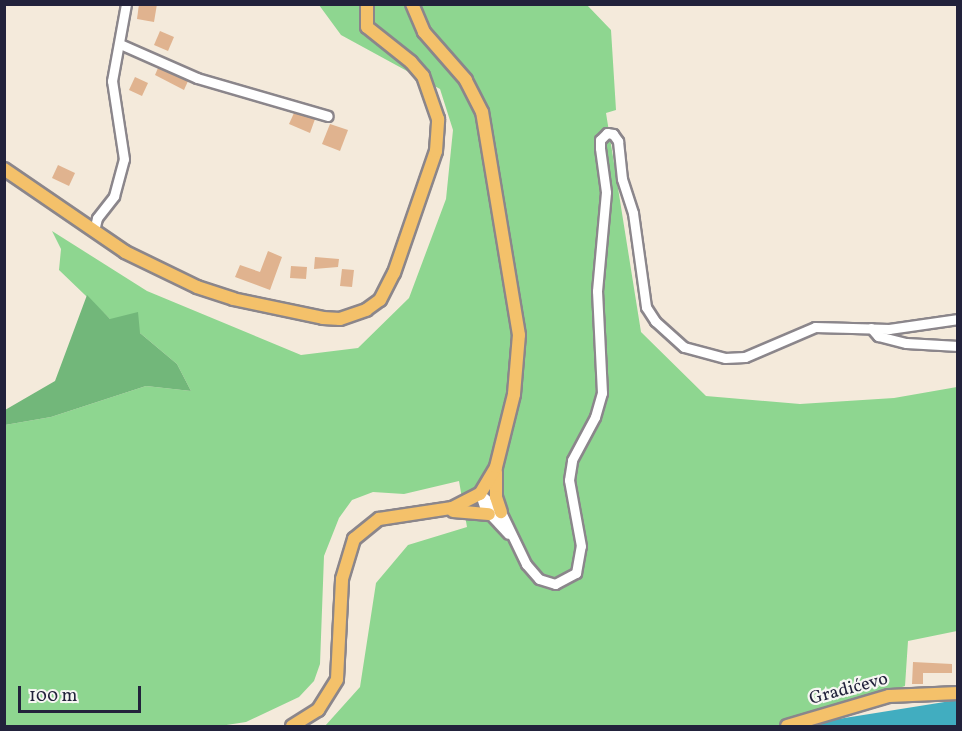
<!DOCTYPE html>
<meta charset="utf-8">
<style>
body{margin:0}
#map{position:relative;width:962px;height:731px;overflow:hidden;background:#f4eadb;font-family:Vollkorn,serif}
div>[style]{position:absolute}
.green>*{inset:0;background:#8ed690}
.forest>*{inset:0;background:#72b77a}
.water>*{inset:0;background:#41adc0}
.building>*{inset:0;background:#e0b38f}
.roads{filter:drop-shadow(2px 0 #8b868b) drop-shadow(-2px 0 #8b868b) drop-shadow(0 2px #8b868b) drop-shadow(0 -2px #8b868b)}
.minor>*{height:9px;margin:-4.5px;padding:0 4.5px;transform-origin:4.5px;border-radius:4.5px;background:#fff}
.major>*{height:12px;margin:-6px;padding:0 6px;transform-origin:6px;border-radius:6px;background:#f4c16a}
span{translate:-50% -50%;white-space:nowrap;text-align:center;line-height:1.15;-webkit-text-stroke:4.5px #f6f6f2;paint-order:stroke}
.street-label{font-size:18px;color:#22223b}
.frame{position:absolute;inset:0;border:6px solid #22223b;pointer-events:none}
.scale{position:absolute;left:18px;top:686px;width:123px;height:27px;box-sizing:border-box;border:3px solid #22223b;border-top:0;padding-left:8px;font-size:18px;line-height:21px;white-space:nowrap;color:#22223b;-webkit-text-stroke:4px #f6f6f2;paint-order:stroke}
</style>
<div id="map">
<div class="green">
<i style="clip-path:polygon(319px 5px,587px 5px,611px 30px,616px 110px,606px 113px,641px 332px,706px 396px,800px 404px,894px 398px,957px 387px,957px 631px,908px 641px,905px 686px,787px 726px,325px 726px,360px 687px,376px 583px,408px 545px,467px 527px,459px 481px,404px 494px,373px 492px,352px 500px,339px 518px,324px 556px,320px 664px,314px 681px,299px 697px,246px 722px,220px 726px,5px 726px,5px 425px,51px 417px,146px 386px,191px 391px,177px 364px,140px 333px,110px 319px,59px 270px,61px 249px,52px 231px,147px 291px,301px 355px,358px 348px,409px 298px,446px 199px,453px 130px,440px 89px,341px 35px)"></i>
</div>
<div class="forest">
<i style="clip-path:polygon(87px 295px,110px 319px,138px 312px,140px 333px,177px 364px,191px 391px,146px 386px,51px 417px,5px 425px,5px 410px,55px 381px)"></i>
</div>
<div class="water">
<i style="clip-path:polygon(957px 700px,957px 726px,814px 726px,832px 720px)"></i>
</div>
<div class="building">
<i style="clip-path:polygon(139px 4px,157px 4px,154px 22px,137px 19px)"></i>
<i style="clip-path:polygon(160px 31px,174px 37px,168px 51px,154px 45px)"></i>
<i style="clip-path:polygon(158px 68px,188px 81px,184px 90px,155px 75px)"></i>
<i style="clip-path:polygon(135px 77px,148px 83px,142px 96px,129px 90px)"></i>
<i style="clip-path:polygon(294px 113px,315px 119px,310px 133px,289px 124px)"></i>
<i style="clip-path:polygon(330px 124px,348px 130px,340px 151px,322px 144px)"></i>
<i style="clip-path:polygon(58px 165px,75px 173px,69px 186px,52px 178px)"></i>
<i style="clip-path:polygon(268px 251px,282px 257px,270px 290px,235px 277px,240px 265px,260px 272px)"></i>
<i style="clip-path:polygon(315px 257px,339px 259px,338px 267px,314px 269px)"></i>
<i style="clip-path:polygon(291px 266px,307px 267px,306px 279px,290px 278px)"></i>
<i style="clip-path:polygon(342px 269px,354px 270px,352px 287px,340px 286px)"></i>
<i style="clip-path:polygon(913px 662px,952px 664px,952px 673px,923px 673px,923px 684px,912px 684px)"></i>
</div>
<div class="roads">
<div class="minor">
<i style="left:120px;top:44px;width:84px;rotate:23.8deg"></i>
<i style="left:197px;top:78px;width:136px;rotate:16.2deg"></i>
<i style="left:94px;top:231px;width:13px;rotate:-77deg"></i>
<i style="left:97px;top:218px;width:28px;rotate:-52deg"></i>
<i style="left:114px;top:196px;width:38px;rotate:-75deg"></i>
<i style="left:124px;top:159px;width:79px;rotate:-98.7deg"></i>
<i style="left:112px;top:81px;width:78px;rotate:-79.7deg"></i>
<i style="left:871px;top:328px;width:11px;rotate:49deg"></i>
<i style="left:878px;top:336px;width:29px;rotate:14deg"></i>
<i style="left:906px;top:343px;width:52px;rotate:3.3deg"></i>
<i style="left:480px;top:494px;width:28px;rotate:41deg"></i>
<i style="left:501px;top:512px;width:58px;rotate:64.3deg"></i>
<i style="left:526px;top:564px;width:20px;rotate:49deg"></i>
<i style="left:539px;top:579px;width:17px;rotate:17deg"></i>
<i style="left:555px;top:584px;width:24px;rotate:-28deg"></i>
<i style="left:576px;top:573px;width:27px;rotate:-80deg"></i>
<i style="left:581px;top:546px;width:67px;rotate:-100.3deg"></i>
<i style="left:569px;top:480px;width:20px;rotate:-81deg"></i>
<i style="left:572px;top:460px;width:49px;rotate:-61.9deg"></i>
<i style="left:595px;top:417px;width:25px;rotate:-74deg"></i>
<i style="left:602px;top:393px;width:102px;rotate:-92.8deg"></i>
<i style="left:597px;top:291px;width:99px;rotate:-84.8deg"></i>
<i style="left:606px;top:192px;width:44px;rotate:-97.8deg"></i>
<i style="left:600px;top:148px;width:8px;rotate:-90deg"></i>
<i style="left:600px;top:140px;width:10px;rotate:-45deg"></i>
<i style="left:607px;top:133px;width:6px;rotate:9deg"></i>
<i style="left:613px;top:134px;width:9px;rotate:54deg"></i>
<i style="left:618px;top:141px;width:38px;rotate:84deg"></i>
<i style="left:622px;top:179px;width:36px;rotate:72deg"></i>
<i style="left:633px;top:213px;width:95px;rotate:82.1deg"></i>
<i style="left:646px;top:307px;width:17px;rotate:57deg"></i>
<i style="left:655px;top:321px;width:39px;rotate:42deg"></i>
<i style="left:684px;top:347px;width:42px;rotate:15deg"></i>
<i style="left:725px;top:358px;width:20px;rotate:-3deg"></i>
<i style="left:745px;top:357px;width:76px;rotate:-23.2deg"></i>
<i style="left:815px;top:327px;width:74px;rotate:1.5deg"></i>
<i style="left:889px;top:329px;width:70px;rotate:-8.2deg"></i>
<i style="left:480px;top:494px;width:16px;rotate:72deg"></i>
<i style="left:485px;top:509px;width:34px;rotate:47deg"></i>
</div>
<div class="major">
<i style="left:4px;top:169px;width:147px;rotate:34.4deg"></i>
<i style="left:125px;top:252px;width:80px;rotate:25.9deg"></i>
<i style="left:197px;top:287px;width:38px;rotate:18deg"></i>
<i style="left:233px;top:299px;width:92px;rotate:11.9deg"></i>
<i style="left:323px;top:318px;width:17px;rotate:3deg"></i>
<i style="left:340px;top:319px;width:28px;rotate:-19deg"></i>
<i style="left:366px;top:310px;width:17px;rotate:-36deg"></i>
<i style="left:380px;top:300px;width:30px;rotate:-63deg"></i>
<i style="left:394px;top:273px;width:129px;rotate:-71deg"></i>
<i style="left:436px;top:151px;width:32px;rotate:-86deg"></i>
<i style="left:438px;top:119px;width:46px;rotate:-109.2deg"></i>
<i style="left:423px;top:76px;width:18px;rotate:-131deg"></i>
<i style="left:411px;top:62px;width:56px;rotate:-141.5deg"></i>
<i style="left:367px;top:27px;width:23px;rotate:-90deg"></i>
<i style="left:496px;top:472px;width:25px;rotate:90deg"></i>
<i style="left:496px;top:497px;width:16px;rotate:72deg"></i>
<i style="left:453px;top:511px;width:36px;rotate:5deg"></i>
<i style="left:292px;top:726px;width:31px;rotate:-32deg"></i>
<i style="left:318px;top:710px;width:36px;rotate:-58deg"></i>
<i style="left:337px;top:679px;width:100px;rotate:-87.1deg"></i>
<i style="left:342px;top:579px;width:42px;rotate:-73.3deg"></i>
<i style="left:354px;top:539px;width:32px;rotate:-39deg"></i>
<i style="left:379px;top:519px;width:74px;rotate:-8.6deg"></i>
<i style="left:452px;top:508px;width:31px;rotate:-27deg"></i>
<i style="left:480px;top:494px;width:31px;rotate:-59deg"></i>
<i style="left:496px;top:467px;width:75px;rotate:-76.1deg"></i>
<i style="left:514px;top:394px;width:59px;rotate:-85.2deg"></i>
<i style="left:519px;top:335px;width:226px;rotate:-99.4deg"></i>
<i style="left:482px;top:112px;width:36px;rotate:-117deg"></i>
<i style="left:466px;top:80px;width:64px;rotate:-131.2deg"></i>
<i style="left:424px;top:32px;width:30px;rotate:-113deg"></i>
<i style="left:787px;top:726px;width:106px;rotate:-16.4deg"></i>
<i style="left:889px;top:696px;width:69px;rotate:-2.5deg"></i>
</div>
</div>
<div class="street-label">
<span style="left:849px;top:690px;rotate:-15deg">Gradićevo</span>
</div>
<div class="frame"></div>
<div class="scale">100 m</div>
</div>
